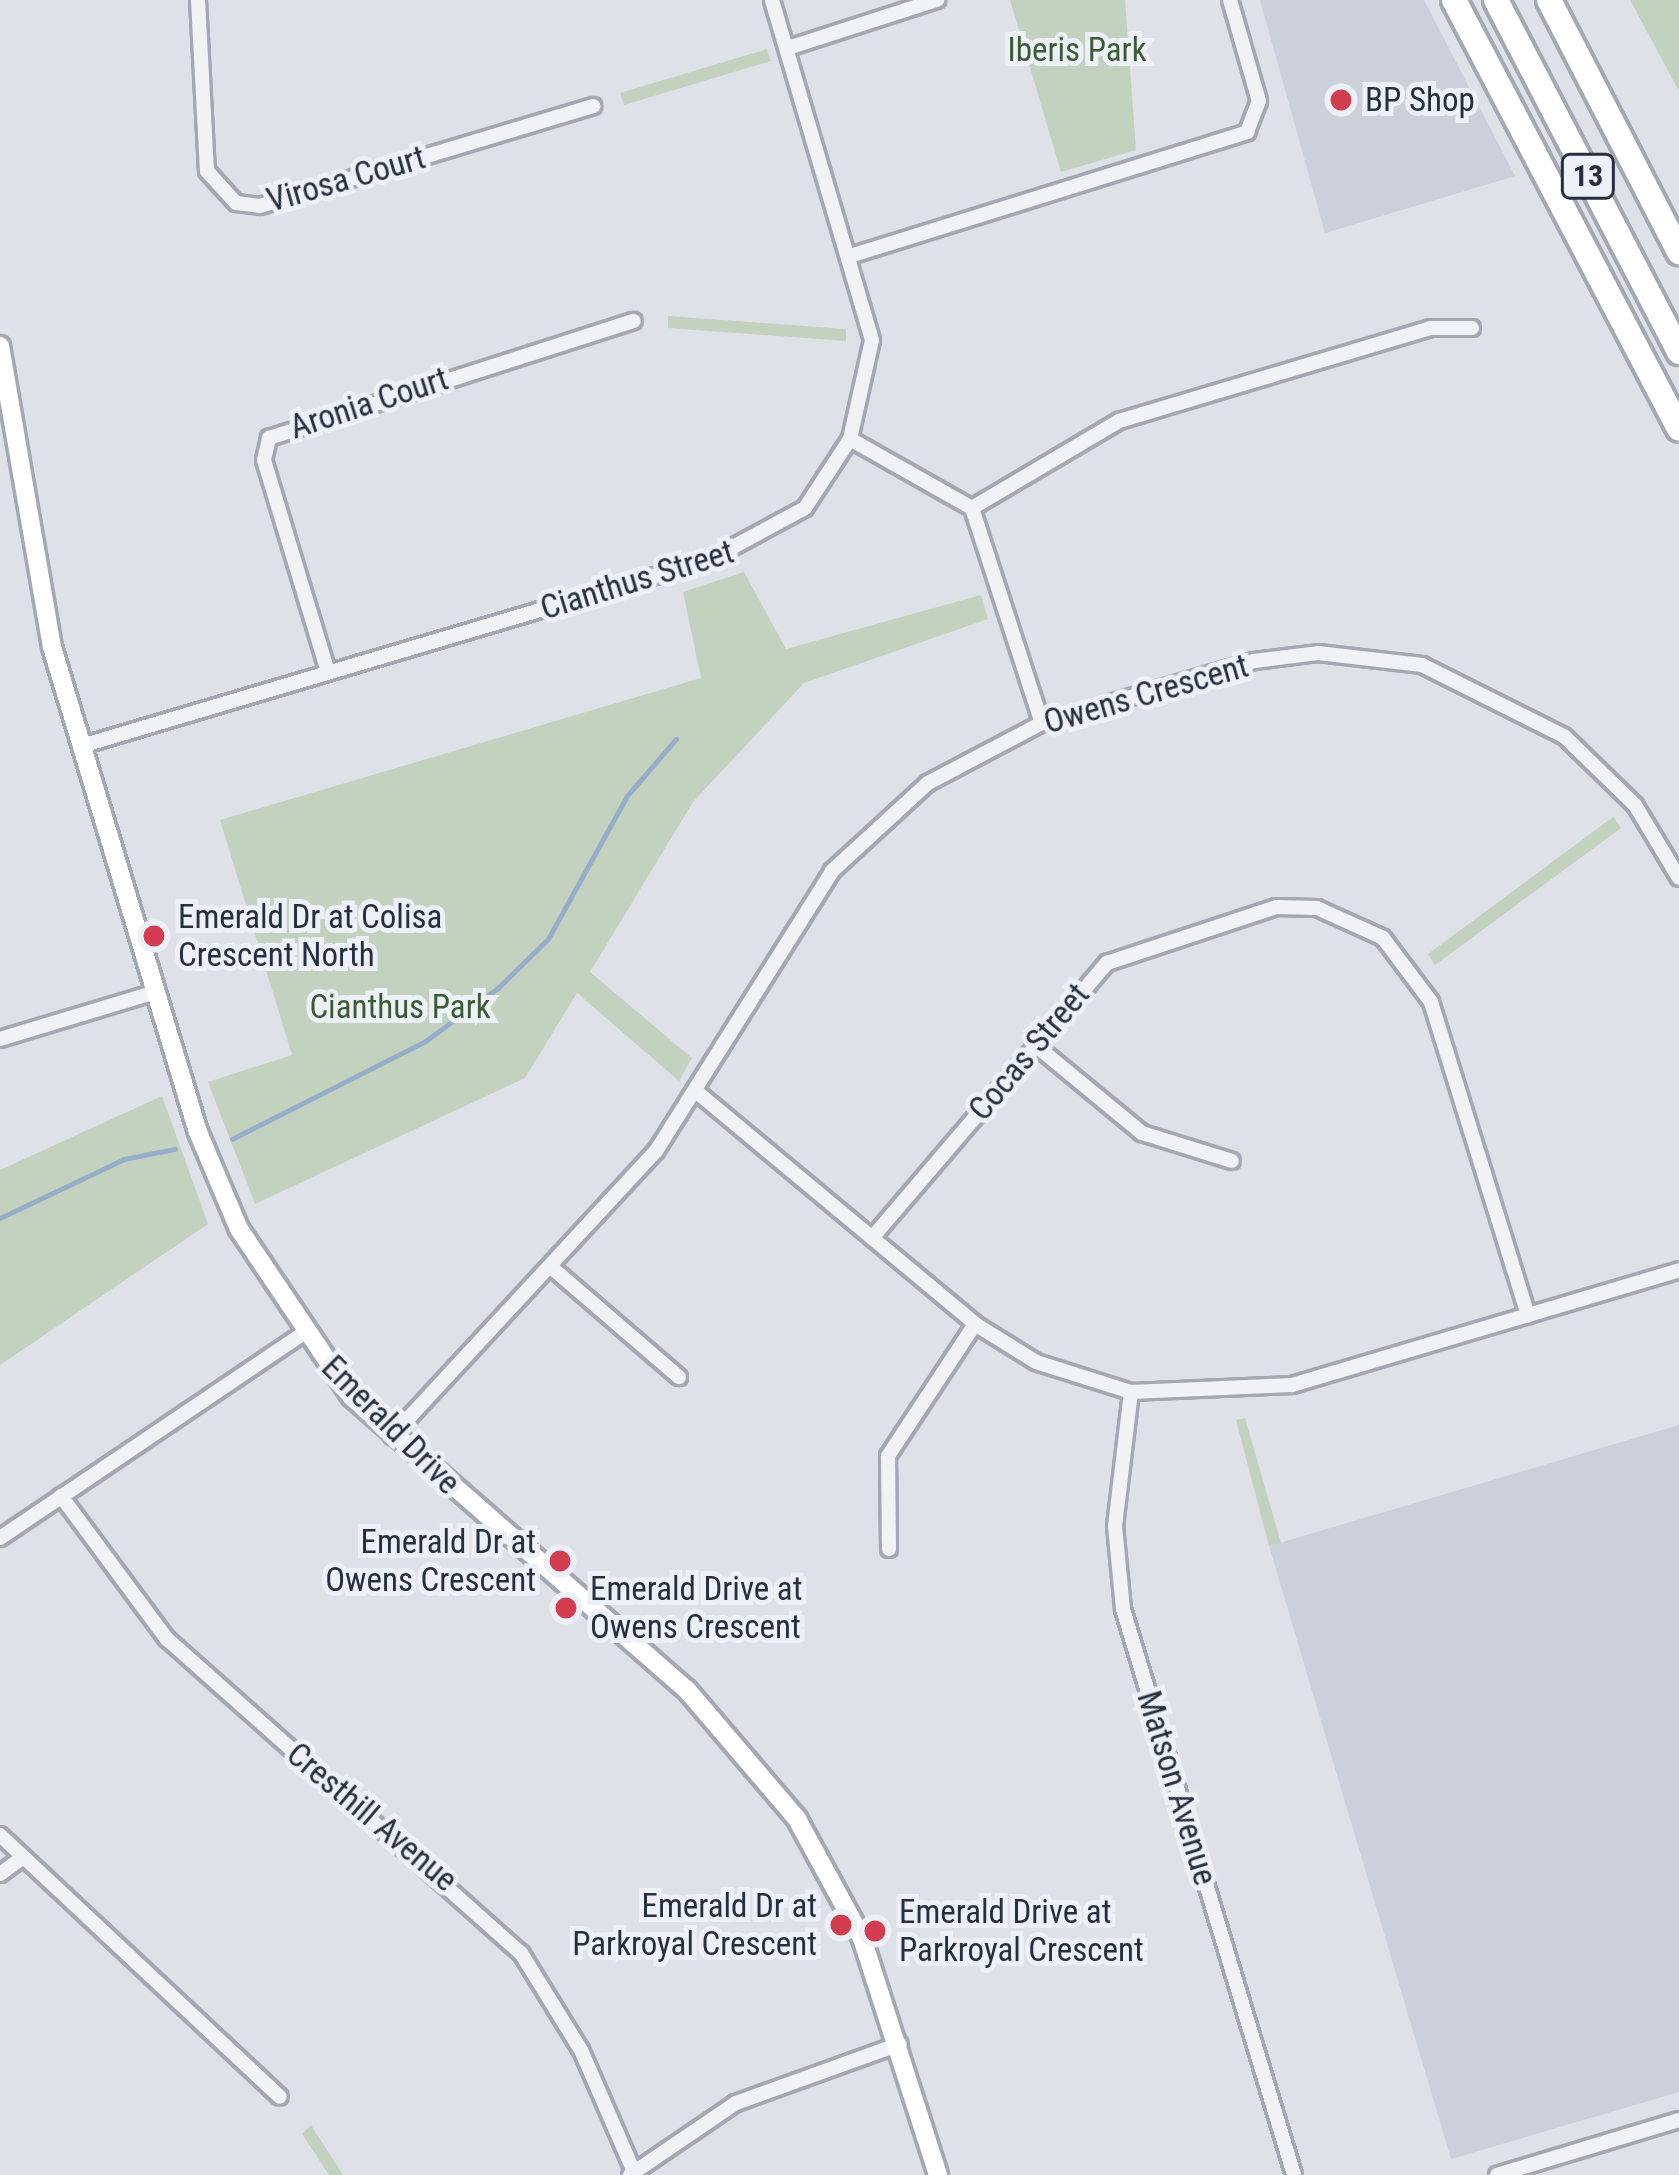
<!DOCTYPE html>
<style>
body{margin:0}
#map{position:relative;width:1679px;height:2175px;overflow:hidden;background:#dee1e8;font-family:"Roboto Condensed",sans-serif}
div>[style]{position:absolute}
.built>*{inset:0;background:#ccd0da}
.green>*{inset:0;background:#c3d2be}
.stream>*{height:4.5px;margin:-2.25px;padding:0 2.25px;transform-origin:2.25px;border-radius:2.25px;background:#97aeca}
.roads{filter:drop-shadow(3px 0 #a3a8b2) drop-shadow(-3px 0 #a3a8b2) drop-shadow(0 3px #a3a8b2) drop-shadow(0 -3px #a3a8b2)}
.street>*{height:14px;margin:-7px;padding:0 7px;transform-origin:7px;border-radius:7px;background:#f0f2f6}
.secondary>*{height:18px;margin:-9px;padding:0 9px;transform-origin:9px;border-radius:9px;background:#fff}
.highway>*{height:24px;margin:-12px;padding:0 12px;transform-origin:12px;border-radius:12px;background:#fff}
.dots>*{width:33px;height:33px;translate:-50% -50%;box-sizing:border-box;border:6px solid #edf0f6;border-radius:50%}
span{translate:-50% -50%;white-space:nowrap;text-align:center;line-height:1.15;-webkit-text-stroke:10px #edf0f6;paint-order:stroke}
.shield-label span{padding:3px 9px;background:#edf0f6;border:3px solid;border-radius:9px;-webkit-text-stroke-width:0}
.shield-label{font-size:30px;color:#262f3f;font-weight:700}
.park-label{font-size:33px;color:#3a5b33}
.poi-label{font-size:33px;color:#262f3f}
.left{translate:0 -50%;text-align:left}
.right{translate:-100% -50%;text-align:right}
.street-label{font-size:33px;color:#262f3f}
</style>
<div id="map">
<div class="built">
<i style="clip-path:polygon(1260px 0,1424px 0,1515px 176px,1325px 233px)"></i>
<i style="clip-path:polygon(1679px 1425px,1679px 2092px,1451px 2159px,1269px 1546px)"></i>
</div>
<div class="green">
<i style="clip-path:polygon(1010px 0,1125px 0,1136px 150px,1061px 172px)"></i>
<i style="clip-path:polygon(1630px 0,1679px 0,1679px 91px)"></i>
<i style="clip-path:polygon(767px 49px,771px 61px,624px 105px,620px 93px)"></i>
<i style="clip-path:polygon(668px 316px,846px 329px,846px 341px,668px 328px)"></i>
<i style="clip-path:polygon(744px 572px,786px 649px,981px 595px,988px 619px,804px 683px,693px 802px,590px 972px,692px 1058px,679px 1081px,577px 993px,525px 1078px,255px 1204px,208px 1082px,292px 1055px,220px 820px,701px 678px,683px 592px)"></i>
<i style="clip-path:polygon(1613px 817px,1621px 828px,1435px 965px,1428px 954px)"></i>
<i style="clip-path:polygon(162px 1096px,208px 1224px,0 1365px,0 1170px)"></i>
<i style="clip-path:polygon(1245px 1418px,1281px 1543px,1269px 1546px,1236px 1420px)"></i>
<i style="clip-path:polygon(311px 2125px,343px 2175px,329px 2175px,302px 2134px)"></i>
</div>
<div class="stream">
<i style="left:232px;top:1139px;width:215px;rotate:-26.8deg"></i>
<i style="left:424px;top:1042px;width:92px;rotate:-36.1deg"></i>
<i style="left:498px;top:988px;width:70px;rotate:-44.4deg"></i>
<i style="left:548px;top:939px;width:163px;rotate:-61.1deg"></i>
<i style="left:627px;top:796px;width:75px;rotate:-49.3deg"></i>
<i style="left:0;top:1218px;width:137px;rotate:-25.4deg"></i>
<i style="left:124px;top:1159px;width:52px;rotate:-11.1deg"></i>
</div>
<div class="roads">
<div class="street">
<i style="left:198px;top:0;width:171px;rotate:87deg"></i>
<i style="left:207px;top:171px;width:43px;rotate:47.8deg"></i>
<i style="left:236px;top:203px;width:24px;rotate:7deg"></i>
<i style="left:260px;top:206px;width:348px;rotate:-16.7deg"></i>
<i style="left:788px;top:48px;width:157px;rotate:-17.9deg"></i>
<i style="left:853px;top:255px;width:413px;rotate:-17.3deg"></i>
<i style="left:1247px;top:132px;width:33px;rotate:-69deg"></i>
<i style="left:1259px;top:101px;width:105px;rotate:-106deg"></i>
<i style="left:850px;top:439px;width:140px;rotate:29.5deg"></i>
<i style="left:972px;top:508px;width:226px;rotate:72deg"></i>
<i style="left:972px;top:508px;width:171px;rotate:-30.6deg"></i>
<i style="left:1119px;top:421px;width:325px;rotate:-16.6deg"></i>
<i style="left:1430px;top:328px;width:42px"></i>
<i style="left:328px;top:672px;width:221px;rotate:-106.8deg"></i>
<i style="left:264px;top:460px;width:23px;rotate:-77deg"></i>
<i style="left:269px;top:438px;width:383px;rotate:-17.8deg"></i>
<i style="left:81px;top:746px;width:655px;rotate:-16.5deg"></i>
<i style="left:709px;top:560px;width:109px;rotate:-28.4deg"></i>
<i style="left:805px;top:508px;width:82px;rotate:-56.9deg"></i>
<i style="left:850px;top:439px;width:101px;rotate:-77.5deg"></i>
<i style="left:872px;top:340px;width:354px;rotate:-106.4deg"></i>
<i style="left:0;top:1039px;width:163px;rotate:-16.8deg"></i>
<i style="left:1034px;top:1044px;width:140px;rotate:39.5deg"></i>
<i style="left:1142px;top:1133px;width:94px;rotate:17.3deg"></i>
<i style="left:697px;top:1092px;width:362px;rotate:39.8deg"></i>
<i style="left:975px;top:1324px;width:72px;rotate:31.9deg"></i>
<i style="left:1036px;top:1362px;width:100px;rotate:17.5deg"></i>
<i style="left:1131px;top:1392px;width:161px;rotate:-2.5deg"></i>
<i style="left:1292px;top:1385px;width:404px;rotate:-16.5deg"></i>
<i style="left:872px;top:1238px;width:362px;rotate:-49.5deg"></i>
<i style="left:1107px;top:963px;width:178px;rotate:-18.3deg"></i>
<i style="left:1276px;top:907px;width:41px;rotate:1.4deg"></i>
<i style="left:1317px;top:908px;width:72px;rotate:24.4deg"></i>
<i style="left:1383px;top:938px;width:80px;rotate:53.1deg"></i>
<i style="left:1431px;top:1002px;width:328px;rotate:72.8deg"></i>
<i style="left:551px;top:1267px;width:169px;rotate:40.7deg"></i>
<i style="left:1131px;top:1392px;width:135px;rotate:96.8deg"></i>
<i style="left:1115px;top:1526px;width:83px;rotate:84.5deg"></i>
<i style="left:1123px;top:1609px;width:591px;rotate:73.19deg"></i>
<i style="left:392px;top:1436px;width:388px;rotate:-47.2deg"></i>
<i style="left:656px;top:1151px;width:331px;rotate:-57.8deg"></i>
<i style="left:832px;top:871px;width:130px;rotate:-42.5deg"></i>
<i style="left:928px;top:783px;width:129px;rotate:-27.8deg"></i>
<i style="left:1042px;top:723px;width:221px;rotate:-16.3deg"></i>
<i style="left:1254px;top:661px;width:64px;rotate:-7.1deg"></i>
<i style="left:1318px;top:653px;width:105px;rotate:6.6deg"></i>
<i style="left:1422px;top:665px;width:159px;rotate:26.6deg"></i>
<i style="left:1564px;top:736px;width:99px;rotate:44.2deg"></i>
<i style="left:1635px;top:805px;width:85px;rotate:58.9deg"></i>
<i style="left:61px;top:1496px;width:178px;rotate:53.5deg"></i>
<i style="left:167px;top:1639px;width:473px;rotate:41.6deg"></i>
<i style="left:521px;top:1953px;width:114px;rotate:58.3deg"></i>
<i style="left:581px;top:2050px;width:133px;rotate:66.5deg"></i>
<i style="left:0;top:1538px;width:364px;rotate:-34deg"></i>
<i style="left:889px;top:1549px;width:93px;rotate:-90.6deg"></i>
<i style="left:888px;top:1456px;width:158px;rotate:-56.6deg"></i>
<i style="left:0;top:1835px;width:383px;rotate:43.1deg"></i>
<i style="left:0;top:1874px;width:27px;rotate:-36deg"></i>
<i style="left:630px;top:2175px;width:128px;rotate:-34.2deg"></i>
<i style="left:736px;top:2103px;width:174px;rotate:-19.8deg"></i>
<i style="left:1497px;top:2175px;width:190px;rotate:-16.8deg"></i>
</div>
<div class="secondary">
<i style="left:0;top:346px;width:305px;rotate:80.2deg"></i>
<i style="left:52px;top:647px;width:506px;rotate:73.25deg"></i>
<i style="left:198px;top:1132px;width:105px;rotate:67.1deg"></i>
<i style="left:239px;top:1229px;width:202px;rotate:56.1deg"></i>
<i style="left:352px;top:1397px;width:445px;rotate:41.2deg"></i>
<i style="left:687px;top:1690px;width:170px;rotate:49.5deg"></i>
<i style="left:797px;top:1819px;width:136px;rotate:61.4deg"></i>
<i style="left:862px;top:1938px;width:249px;rotate:72.2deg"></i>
</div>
<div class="highway">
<i style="left:1454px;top:0;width:484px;rotate:62.3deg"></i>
<i style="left:1496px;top:0;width:397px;rotate:62.5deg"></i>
<i style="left:1549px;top:0;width:284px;rotate:62.7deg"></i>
</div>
</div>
<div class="dots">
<i style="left:1341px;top:100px;background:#d33d50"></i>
<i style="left:154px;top:936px;background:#d33d50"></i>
<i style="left:560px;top:1561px;background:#d33d50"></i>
<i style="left:566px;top:1608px;background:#d33d50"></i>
<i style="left:841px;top:1925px;background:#d33d50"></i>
<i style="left:875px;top:1931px;background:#d33d50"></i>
</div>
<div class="shield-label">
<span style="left:1588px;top:176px">13</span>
</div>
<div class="park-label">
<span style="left:1077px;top:50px">Iberis Park</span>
<span style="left:400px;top:1007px">Cianthus Park</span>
</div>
<div class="poi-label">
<span class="left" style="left:1365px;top:100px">BP Shop</span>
<span class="left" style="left:178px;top:936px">Emerald Dr at Colisa<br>Crescent North</span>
<span class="right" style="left:536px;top:1561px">Emerald Dr at<br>Owens Crescent</span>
<span class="left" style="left:590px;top:1608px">Emerald Drive at<br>Owens Crescent</span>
<span class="right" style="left:817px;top:1925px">Emerald Dr at<br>Parkroyal Crescent</span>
<span class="left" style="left:899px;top:1931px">Emerald Drive at<br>Parkroyal Crescent</span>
</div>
<div class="street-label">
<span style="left:346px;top:179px;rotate:-16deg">Virosa Court</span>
<span style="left:369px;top:403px;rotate:-18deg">Aronia Court</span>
<span style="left:637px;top:580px;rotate:-17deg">Cianthus Street</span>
<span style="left:1146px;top:694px;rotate:-16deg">Owens Crescent</span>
<span style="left:1029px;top:1052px;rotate:-50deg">Cocas Street</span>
<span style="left:391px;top:1425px;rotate:45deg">Emerald Drive</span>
<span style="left:1177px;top:1788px;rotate:73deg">Matson Avenue</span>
<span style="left:372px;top:1817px;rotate:40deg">Cresthill Avenue</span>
</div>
</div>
